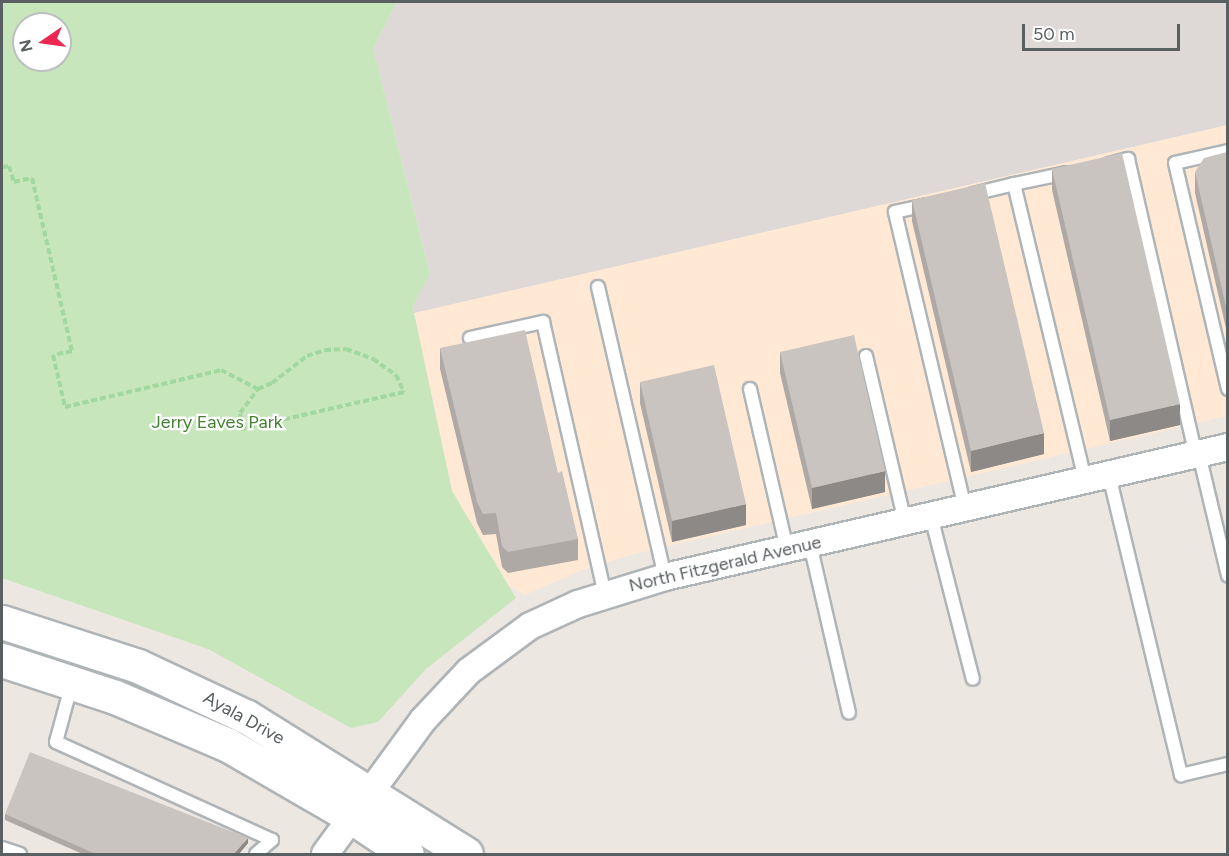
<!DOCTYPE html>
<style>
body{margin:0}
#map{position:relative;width:1229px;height:856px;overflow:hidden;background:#ede7e1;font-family:Figtree,sans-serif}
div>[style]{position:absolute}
.commercial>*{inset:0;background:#ffe9d5}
.industrial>*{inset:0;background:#ded9d6}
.green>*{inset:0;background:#c8e6bc}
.path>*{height:4px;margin-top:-2px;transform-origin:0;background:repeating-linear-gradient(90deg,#a1d89f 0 6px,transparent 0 9px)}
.roads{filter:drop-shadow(2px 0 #afb4b7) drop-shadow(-2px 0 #afb4b7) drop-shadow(0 2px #afb4b7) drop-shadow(0 -2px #afb4b7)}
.lane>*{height:12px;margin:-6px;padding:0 6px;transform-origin:6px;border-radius:6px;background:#fff}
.street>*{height:26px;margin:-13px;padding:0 13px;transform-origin:13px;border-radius:13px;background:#fff}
.secondary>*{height:33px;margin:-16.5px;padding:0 16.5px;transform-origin:16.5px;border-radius:16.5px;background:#fff}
.wall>*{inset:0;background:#aea9a5}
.shaded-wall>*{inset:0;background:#8d8986}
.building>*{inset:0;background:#cac4c0}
span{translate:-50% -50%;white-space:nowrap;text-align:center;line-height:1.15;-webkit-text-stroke:4.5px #fff;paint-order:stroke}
.park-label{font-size:18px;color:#448231}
.street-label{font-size:18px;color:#5a6062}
.frame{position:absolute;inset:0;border:3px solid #5a6062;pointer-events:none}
.north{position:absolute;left:12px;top:12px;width:60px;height:60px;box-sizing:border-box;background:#fff;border:2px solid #bdbfc0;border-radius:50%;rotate:257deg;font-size:16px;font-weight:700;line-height:24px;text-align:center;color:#5a6062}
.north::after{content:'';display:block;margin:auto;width:21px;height:27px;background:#ed2750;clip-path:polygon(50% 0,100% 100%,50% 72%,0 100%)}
.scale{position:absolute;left:1022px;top:24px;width:158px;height:27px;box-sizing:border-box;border:3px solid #5a6062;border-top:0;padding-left:8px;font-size:18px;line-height:21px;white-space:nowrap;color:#5a6062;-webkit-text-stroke:4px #fff;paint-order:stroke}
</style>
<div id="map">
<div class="commercial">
<i style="clip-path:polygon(1227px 125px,1227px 416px,630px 555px,580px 571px,525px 595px,509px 586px,452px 491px,414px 313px)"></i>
</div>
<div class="industrial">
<i style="clip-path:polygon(397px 2px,1227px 2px,1227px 125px,414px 313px,413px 306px,430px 273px,373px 48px)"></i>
</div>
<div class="green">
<i style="clip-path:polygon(evenodd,2px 2px,397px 2px,373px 48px,430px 274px,413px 306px,414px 313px,452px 491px,516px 598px,426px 669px,378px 722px,351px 728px,208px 649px,2px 578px,2px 2px,24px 24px,60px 24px,60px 60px,24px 60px,24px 24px)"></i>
</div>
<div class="path">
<i style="left:2px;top:167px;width:7px;rotate:-8deg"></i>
<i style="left:9px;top:166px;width:17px;rotate:73deg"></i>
<i style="left:14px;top:182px;width:18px;rotate:-13deg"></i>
<i style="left:32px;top:178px;width:178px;rotate:77deg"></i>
<i style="left:72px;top:351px;width:19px;rotate:168deg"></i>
<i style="left:53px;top:355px;width:53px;rotate:77deg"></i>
<i style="left:65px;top:407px;width:160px;rotate:-13.3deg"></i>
<i style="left:221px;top:370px;width:42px;rotate:27.2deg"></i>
<i style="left:346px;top:349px;width:29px;rotate:20deg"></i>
<i style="left:373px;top:359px;width:28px;rotate:35deg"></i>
<i style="left:396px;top:375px;width:19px;rotate:65deg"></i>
<i style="left:404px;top:392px;width:167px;rotate:167.2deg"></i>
<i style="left:241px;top:429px;width:16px;rotate:-94deg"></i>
<i style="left:240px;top:413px;width:30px;rotate:-53deg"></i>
<i style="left:258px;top:389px;width:15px;rotate:-23deg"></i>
<i style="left:272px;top:383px;width:44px;rotate:-37.6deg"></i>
<i style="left:307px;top:356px;width:19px;rotate:-18deg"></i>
<i style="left:325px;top:350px;width:21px;rotate:-3deg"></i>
</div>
<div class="roads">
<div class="lane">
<i style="left:1228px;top:151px;width:54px;rotate:167.2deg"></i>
<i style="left:1175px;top:163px;width:232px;rotate:76.8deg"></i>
<i style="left:1109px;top:164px;width:20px;rotate:-15deg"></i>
<i style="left:1128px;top:159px;width:304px;rotate:77.1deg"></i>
<i style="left:1014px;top:184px;width:53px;rotate:-11.9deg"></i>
<i style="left:973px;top:194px;width:42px;rotate:-13.7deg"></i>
<i style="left:1014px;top:184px;width:304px;rotate:76.5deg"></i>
<i style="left:927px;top:205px;width:33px;rotate:168deg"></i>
<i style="left:895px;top:212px;width:304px;rotate:76.7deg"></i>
<i style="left:598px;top:287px;width:298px;rotate:77deg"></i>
<i style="left:470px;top:338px;width:75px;rotate:-12.4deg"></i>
<i style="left:543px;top:322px;width:279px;rotate:77.2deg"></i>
<i style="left:866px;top:356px;width:171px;rotate:76.8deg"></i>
<i style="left:750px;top:389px;width:164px;rotate:77deg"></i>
<i style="left:1199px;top:454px;width:125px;rotate:76.6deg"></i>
<i style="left:1109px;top:475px;width:309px;rotate:76.5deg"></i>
<i style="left:1181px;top:775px;width:48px;rotate:-13.2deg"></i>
<i style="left:931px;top:516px;width:168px;rotate:75.6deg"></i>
<i style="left:810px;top:544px;width:173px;rotate:77deg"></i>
<i style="left:72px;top:683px;width:61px;rotate:105.2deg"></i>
<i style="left:56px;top:742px;width:237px;rotate:24.4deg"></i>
<i style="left:272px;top:840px;width:21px;rotate:139deg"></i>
<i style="left:2px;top:848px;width:19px;rotate:18deg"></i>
</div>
<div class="street">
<i style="left:325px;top:854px;width:166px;rotate:-53.8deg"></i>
<i style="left:423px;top:720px;width:67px;rotate:-46.8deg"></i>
<i style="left:469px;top:671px;width:76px;rotate:-36.4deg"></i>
<i style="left:530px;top:626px;width:53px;rotate:-24.6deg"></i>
<i style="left:578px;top:604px;width:91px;rotate:-17.2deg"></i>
<i style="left:665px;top:577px;width:578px;rotate:-13deg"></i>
</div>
<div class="secondary">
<i style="left:2px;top:622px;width:143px;rotate:17.9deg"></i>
<i style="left:138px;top:666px;width:120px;rotate:25.1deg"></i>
<i style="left:247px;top:717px;width:258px;rotate:32deg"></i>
<i style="left:2px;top:660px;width:119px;rotate:18.1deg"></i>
<i style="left:115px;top:697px;width:123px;rotate:23deg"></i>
<i style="left:228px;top:745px;width:143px;rotate:30.1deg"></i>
<i style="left:352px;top:817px;width:66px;rotate:33.9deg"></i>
</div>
</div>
<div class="wall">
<i style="clip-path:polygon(1227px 152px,1227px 333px,1195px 193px,1195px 172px)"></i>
<i style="clip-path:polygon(1052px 169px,1180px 425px,1110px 441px,1052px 190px)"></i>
<i style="clip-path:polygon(912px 200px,1044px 454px,971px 472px,912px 221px)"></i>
<i style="clip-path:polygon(440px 348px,558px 473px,578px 539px,578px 560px,508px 573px,502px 567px,496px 534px,483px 535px,477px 523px,440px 369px)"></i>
<i style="clip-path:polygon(780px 352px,885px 492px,812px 509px,780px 373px)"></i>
<i style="clip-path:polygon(640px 382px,746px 525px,672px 542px,640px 403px)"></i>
<i style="clip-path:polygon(5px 814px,248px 843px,238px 855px,85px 855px,5px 820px)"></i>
</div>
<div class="shaded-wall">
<i style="clip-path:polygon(1180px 404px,1180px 425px,1110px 441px,1110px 420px)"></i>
<i style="clip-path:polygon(1044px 433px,1044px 454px,971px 472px,971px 451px)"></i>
<i style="clip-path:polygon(885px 471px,885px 492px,812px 509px,812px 488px)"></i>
<i style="clip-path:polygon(746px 504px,746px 525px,672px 542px,672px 521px)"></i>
<i style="clip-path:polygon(248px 838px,248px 843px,238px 855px,233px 855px)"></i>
</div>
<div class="building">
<i style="clip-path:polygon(1227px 152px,1227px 311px,1195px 172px,1204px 158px)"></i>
<i style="clip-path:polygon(1122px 153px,1180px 404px,1110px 420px,1052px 169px)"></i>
<i style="clip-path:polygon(985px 183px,1044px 433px,971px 451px,912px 200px)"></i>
<i style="clip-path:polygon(525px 330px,558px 473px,562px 471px,578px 539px,508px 552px,502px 546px,496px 513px,483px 514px,477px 502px,440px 348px)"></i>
<i style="clip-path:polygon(854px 335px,885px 471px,812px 488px,780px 352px)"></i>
<i style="clip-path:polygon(714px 365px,746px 504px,672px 521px,640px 382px)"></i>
<i style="clip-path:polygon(30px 752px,248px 838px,233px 855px,98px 855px,5px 814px)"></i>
</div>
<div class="park-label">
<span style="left:217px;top:422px">Jerry Eaves Park</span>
</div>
<div class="street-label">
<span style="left:725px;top:564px;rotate:-13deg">North Fitzgerald Avenue</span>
<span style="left:244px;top:718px;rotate:29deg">Ayala Drive</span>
</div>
<div class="frame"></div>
<div class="north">N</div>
<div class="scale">50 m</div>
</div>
